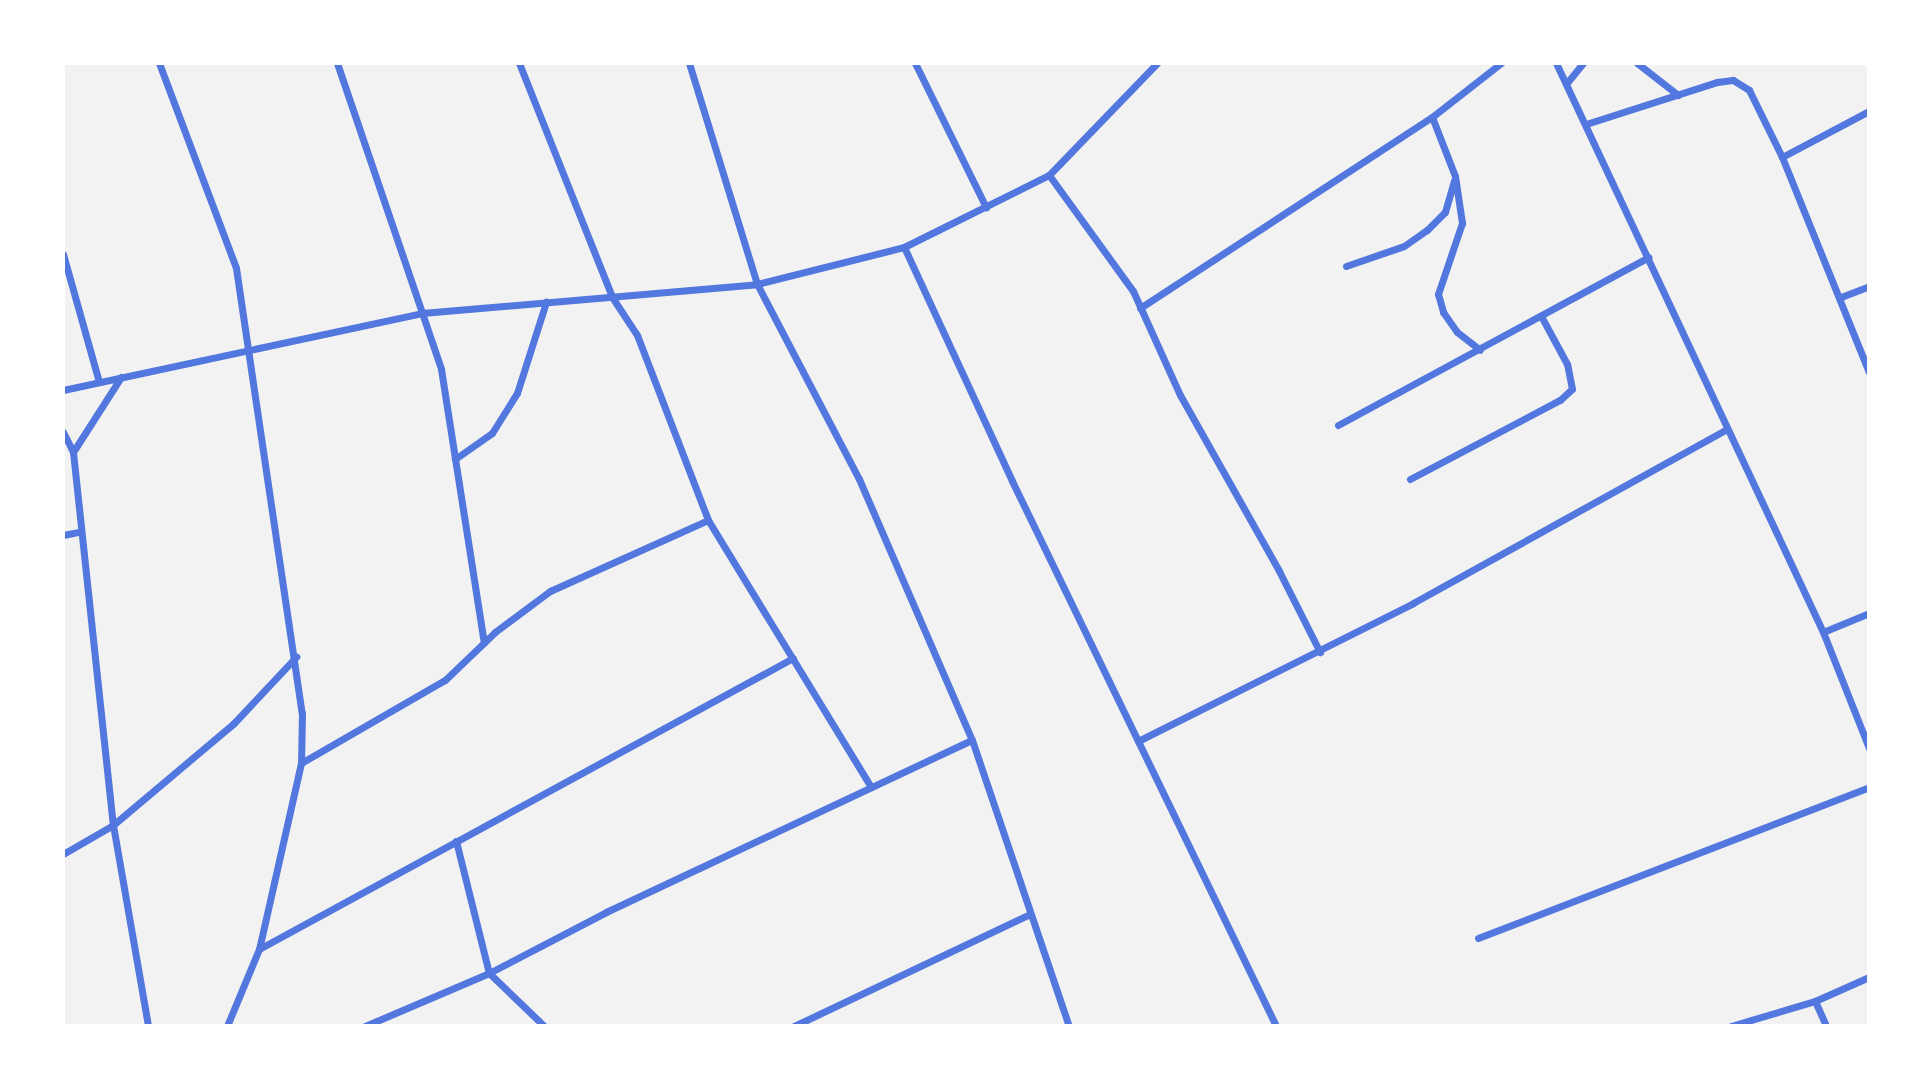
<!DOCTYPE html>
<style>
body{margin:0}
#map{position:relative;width:1932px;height:1089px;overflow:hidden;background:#f2f2f2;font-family:"IBM Plex Sans",sans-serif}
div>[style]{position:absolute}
.minor>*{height:7px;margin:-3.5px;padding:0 3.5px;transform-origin:3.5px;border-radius:3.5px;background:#5277de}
span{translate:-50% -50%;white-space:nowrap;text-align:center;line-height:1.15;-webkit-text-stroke:7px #fff;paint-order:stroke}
.frame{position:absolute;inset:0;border:65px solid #fff;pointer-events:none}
</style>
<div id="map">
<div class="minor">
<i style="left:159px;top:63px;width:219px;rotate:69.4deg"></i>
<i style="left:236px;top:268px;width:450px;rotate:81.6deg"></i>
<i style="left:302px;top:713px;width:50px;rotate:91.1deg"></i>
<i style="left:301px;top:763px;width:191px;rotate:102.7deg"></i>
<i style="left:259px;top:949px;width:83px;rotate:112.6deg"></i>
<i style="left:337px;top:63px;width:323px;rotate:71.2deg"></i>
<i style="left:441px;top:369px;width:277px;rotate:81.1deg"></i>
<i style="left:519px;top:63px;width:252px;rotate:68.3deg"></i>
<i style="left:612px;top:297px;width:45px;rotate:56.7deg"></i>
<i style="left:637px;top:335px;width:198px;rotate:69deg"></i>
<i style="left:708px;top:520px;width:313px;rotate:58.6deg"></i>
<i style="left:689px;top:63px;width:231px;rotate:72.9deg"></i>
<i style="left:757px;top:284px;width:220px;rotate:62.4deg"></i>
<i style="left:859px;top:479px;width:284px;rotate:66.6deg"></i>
<i style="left:972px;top:740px;width:302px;rotate:71.3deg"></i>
<i style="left:915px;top:63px;width:161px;rotate:63.8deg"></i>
<i style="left:1556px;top:63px;width:629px;rotate:64.86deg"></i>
<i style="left:1823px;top:632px;width:125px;rotate:68.4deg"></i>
<i style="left:1637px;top:63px;width:52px;rotate:38deg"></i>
<i style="left:1566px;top:84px;width:27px;rotate:-51deg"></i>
<i style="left:1432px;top:117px;width:63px;rotate:68.7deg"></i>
<i style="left:1455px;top:176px;width:48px;rotate:81.5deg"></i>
<i style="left:1462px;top:223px;width:75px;rotate:108.7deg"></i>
<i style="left:1438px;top:294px;width:19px;rotate:74deg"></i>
<i style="left:1443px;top:312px;width:24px;rotate:55deg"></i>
<i style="left:1457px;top:332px;width:29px;rotate:38deg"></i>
<i style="left:1586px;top:124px;width:138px;rotate:-17.8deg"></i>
<i style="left:1717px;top:82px;width:16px;rotate:-7deg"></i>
<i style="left:1733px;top:80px;width:19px;rotate:32deg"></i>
<i style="left:1749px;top:90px;width:75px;rotate:63.8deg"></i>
<i style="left:1782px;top:157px;width:232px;rotate:68deg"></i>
<i style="left:1782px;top:157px;width:98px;rotate:-27.9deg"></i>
<i style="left:1049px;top:175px;width:143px;rotate:54.1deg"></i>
<i style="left:1133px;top:291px;width:114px;rotate:65.7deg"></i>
<i style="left:1180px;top:395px;width:202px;rotate:60.6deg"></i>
<i style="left:1279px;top:571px;width:91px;rotate:63.2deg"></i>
<i style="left:904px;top:247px;width:258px;rotate:65.2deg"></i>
<i style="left:1012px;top:481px;width:606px;rotate:64.15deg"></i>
<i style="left:63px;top:254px;width:133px;rotate:74.3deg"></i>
<i style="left:1346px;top:266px;width:61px;rotate:-19deg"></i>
<i style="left:1404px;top:246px;width:28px;rotate:-35deg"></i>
<i style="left:1427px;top:230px;width:25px;rotate:-45deg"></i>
<i style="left:1445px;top:212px;width:33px;rotate:-74deg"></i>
<i style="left:1841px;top:297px;width:30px;rotate:-21deg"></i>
<i style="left:1140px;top:308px;width:349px;rotate:-33.2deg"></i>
<i style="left:1432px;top:117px;width:88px;rotate:-38deg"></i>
<i style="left:63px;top:390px;width:367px;rotate:-12.1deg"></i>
<i style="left:422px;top:313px;width:336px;rotate:-4.9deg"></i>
<i style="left:757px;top:284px;width:152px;rotate:-14.1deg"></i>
<i style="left:904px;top:247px;width:162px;rotate:-26.4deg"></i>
<i style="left:1049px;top:175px;width:156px;rotate:-46deg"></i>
<i style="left:1338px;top:425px;width:353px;rotate:-28.4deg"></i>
<i style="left:63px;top:432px;width:22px;rotate:63deg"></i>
<i style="left:73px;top:452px;width:375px;rotate:83.9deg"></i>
<i style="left:113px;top:825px;width:204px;rotate:80.1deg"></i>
<i style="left:73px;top:452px;width:89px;rotate:-57.4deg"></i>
<i style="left:455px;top:459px;width:45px;rotate:-35.1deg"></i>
<i style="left:492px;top:433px;width:47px;rotate:-58deg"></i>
<i style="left:517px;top:393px;width:96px;rotate:-72.3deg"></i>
<i style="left:1410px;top:479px;width:170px;rotate:-27.8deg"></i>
<i style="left:1560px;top:400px;width:16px;rotate:-43deg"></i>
<i style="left:1572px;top:389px;width:25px;rotate:-101deg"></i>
<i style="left:1567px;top:364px;width:55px;rotate:-118.4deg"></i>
<i style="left:63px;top:535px;width:15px;rotate:-11deg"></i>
<i style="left:1823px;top:632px;width:50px;rotate:-22.4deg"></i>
<i style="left:1138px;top:741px;width:308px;rotate:-26.6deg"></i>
<i style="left:1413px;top:603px;width:359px;rotate:-29deg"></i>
<i style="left:301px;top:763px;width:166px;rotate:-30deg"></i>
<i style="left:445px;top:680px;width:69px;rotate:-43.8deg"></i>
<i style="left:495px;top:632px;width:69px;rotate:-36.7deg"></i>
<i style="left:550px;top:591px;width:173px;rotate:-24.2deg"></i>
<i style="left:456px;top:841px;width:136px;rotate:76deg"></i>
<i style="left:489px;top:973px;width:76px;rotate:43.9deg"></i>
<i style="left:63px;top:854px;width:58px;rotate:-30.1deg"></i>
<i style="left:113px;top:825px;width:158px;rotate:-40.1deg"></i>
<i style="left:234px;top:723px;width:91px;rotate:-46.8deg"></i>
<i style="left:1478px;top:938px;width:419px;rotate:-21.1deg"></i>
<i style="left:259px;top:949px;width:608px;rotate:-28.59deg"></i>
<i style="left:1815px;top:1001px;width:59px;rotate:-24deg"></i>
<i style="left:365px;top:1026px;width:135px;rotate:-23.1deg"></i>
<i style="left:489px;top:973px;width:132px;rotate:-27.5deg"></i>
<i style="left:606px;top:912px;width:404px;rotate:-25.2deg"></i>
<i style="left:794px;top:1026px;width:261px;rotate:-25.4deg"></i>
<i style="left:1731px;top:1026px;width:88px;rotate:-16.6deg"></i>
<i style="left:1815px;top:1001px;width:27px;rotate:66deg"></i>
</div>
<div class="frame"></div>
</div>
